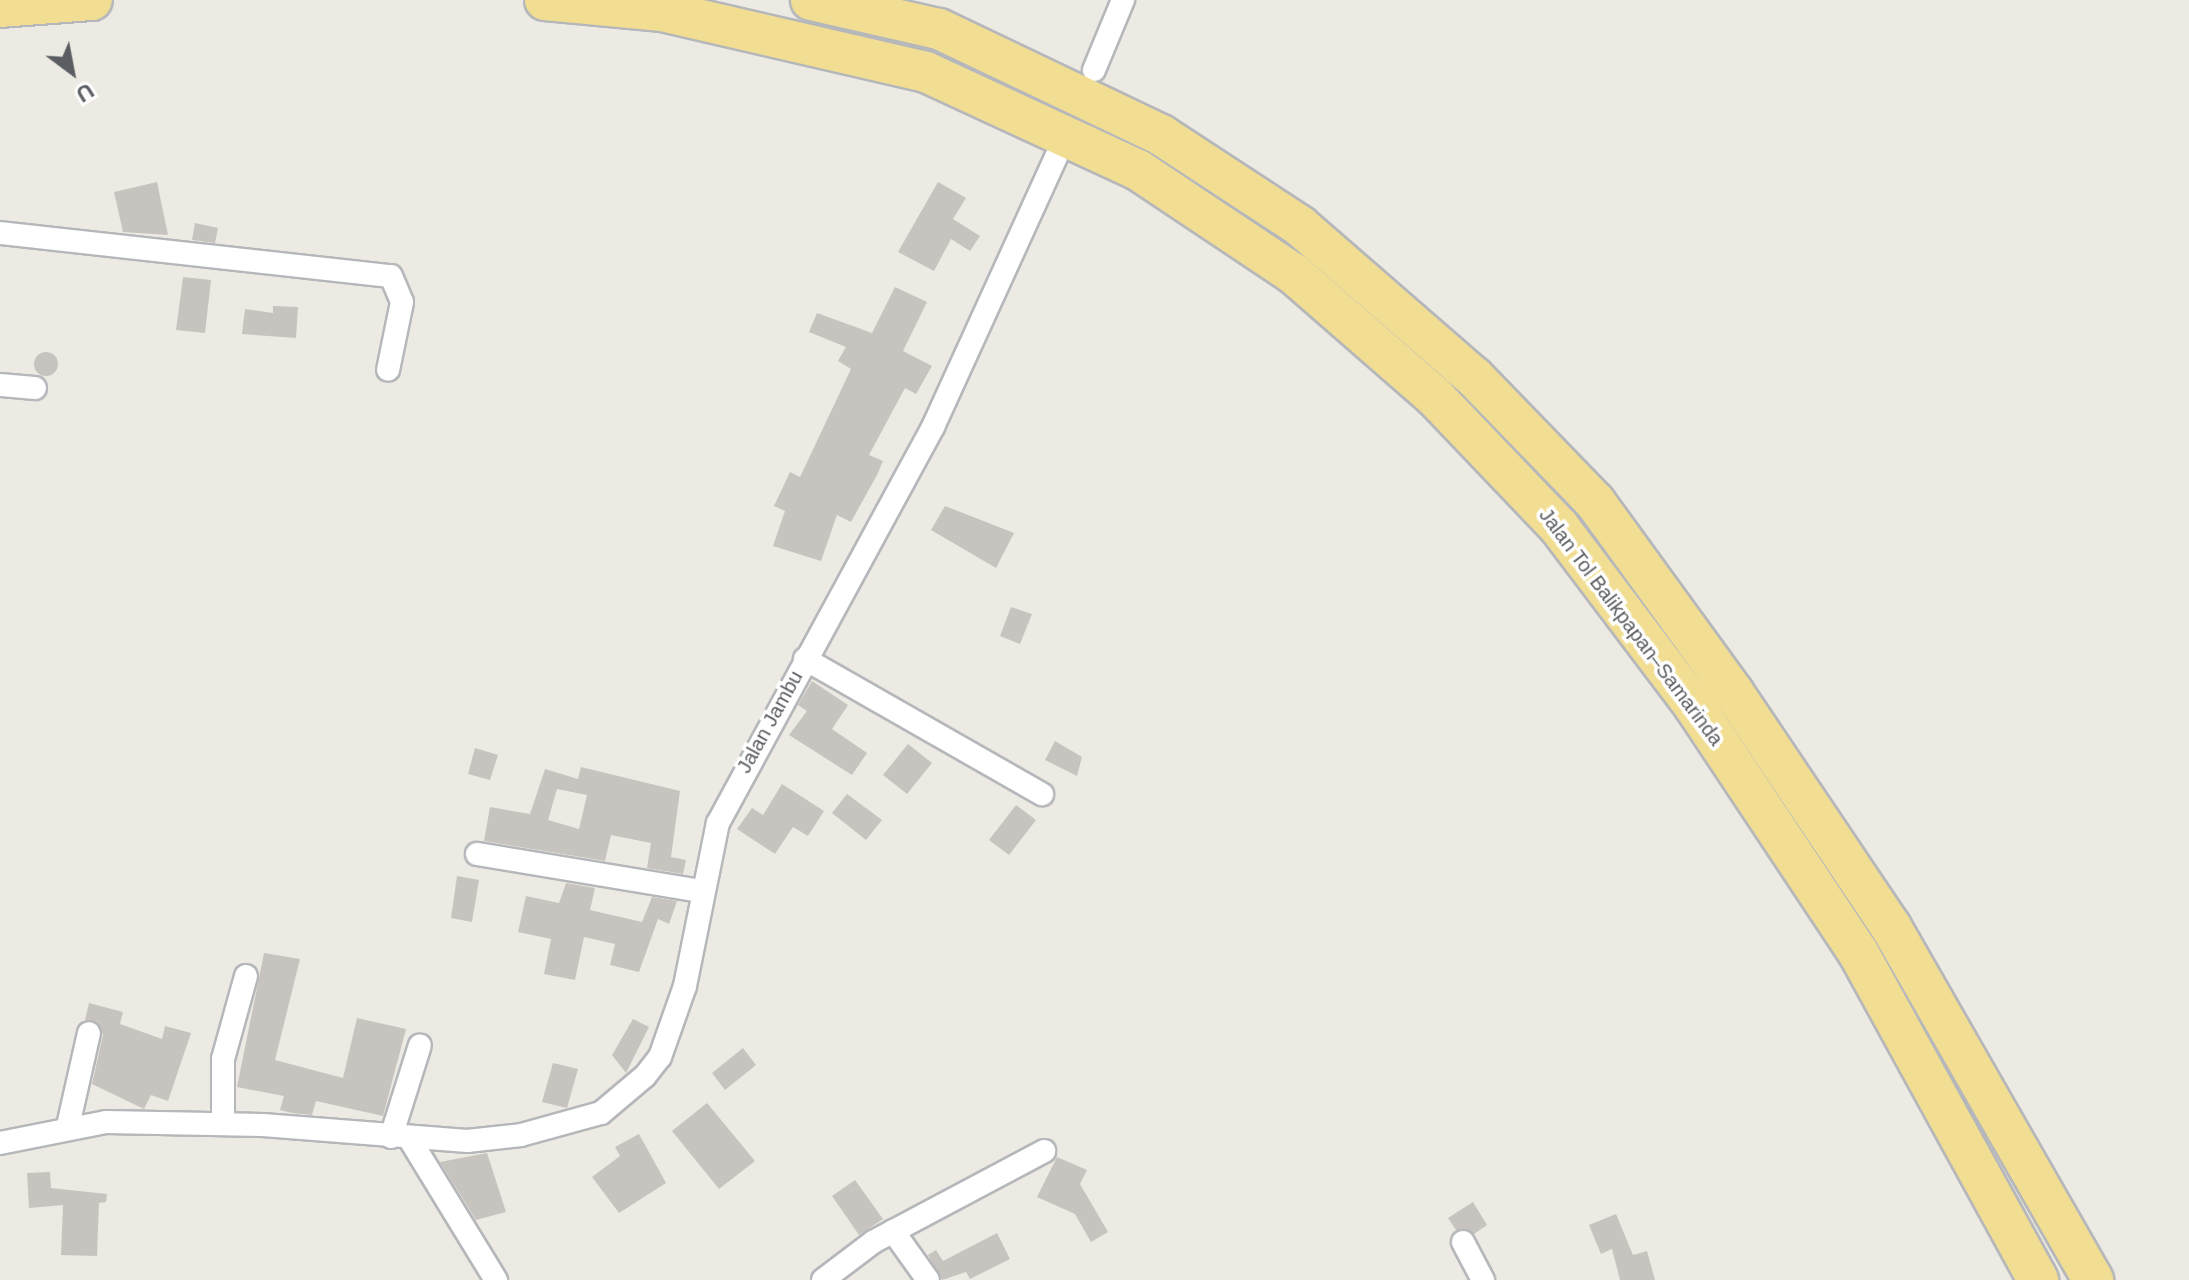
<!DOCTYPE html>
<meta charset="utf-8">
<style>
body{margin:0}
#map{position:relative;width:2189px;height:1280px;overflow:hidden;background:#eceae2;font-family:Helvetica,sans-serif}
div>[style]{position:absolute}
.building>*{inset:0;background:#c7c4bf}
.round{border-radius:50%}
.roads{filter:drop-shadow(2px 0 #b5b7bb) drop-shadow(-2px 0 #b5b7bb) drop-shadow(0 2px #b5b7bb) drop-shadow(0 -2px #b5b7bb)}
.street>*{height:22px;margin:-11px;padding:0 11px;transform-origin:11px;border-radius:11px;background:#fff}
.highway>*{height:40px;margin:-20px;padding:0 20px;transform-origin:20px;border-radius:20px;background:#f2de92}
span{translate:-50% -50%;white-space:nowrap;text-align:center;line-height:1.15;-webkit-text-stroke:7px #fff;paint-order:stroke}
.street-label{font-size:20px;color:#5a5d61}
.north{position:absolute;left:32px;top:32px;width:80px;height:80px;-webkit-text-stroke:6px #fff;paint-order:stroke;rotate:148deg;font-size:22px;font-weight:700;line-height:32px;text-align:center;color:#5a5d61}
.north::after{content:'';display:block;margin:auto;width:28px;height:36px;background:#5a5d61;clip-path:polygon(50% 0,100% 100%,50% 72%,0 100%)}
</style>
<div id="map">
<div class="building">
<i style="clip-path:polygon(157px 182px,168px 235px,123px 232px,114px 192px)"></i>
<i style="clip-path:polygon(938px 182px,966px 198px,953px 219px,980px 236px,970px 251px,951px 239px,934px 271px,898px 252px)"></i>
<i style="clip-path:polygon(195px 223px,218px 228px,215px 243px,192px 240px)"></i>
<i style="clip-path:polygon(183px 277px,211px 280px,205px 333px,176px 330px)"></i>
<i style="clip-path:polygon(895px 287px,927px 302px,903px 351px,932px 366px,916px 394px,905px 388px,869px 455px,883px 461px,877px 475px,851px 522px,837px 515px,821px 561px,773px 546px,785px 511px,774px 506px,790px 472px,800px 477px,851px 369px,838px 361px,846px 347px,809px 332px,817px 313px,872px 333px)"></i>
<i style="clip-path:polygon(273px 306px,298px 307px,296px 338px,242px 334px,245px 309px,273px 313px)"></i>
<i class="round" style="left:34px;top:352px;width:24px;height:24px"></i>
<i style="clip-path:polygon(945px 506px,1014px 533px,996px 568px,931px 530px)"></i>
<i style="clip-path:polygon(1011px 607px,1032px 614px,1020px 644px,1000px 636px)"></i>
<i style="clip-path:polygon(812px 681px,848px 705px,832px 729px,867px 753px,852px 775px,789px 735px,807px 711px,798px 705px)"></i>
<i style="clip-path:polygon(1055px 741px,1082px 757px,1077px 776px,1045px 760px)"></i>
<i style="clip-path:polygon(908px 744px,932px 763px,907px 794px,883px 775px)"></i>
<i style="clip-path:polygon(475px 748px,498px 755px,490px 780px,468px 774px)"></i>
<i style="clip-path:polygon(evenodd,581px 767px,680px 791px,671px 857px,686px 860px,683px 874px,647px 868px,651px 843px,611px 835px,605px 861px,484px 841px,490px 807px,530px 814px,545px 769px,578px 779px,581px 767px,557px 789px,587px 795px,579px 829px,548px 820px,557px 789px)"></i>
<i style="clip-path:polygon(782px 784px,824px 811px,808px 836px,793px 827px,775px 854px,737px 829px,752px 808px,763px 815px)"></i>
<i style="clip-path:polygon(847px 794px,882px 820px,866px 840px,832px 813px)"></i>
<i style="clip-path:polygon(1016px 805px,1036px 820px,1009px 855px,989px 840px)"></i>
<i style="clip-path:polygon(457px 876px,479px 880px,472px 922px,451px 918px)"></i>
<i style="clip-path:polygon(566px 883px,595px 888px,590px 910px,642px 922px,652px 897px,677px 901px,669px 924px,658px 919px,639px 972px,610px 965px,615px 944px,584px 937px,575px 980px,544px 974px,551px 939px,518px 932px,526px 896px,559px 903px)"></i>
<i style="clip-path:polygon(264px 953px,300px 959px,275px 1060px,343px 1078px,357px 1018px,406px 1029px,383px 1116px,316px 1101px,312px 1115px,292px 1113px,280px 1110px,284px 1096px,237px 1087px)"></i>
<i style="clip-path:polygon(89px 1003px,123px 1012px,120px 1024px,162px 1039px,165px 1026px,191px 1033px,168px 1101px,151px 1095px,144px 1109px,92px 1084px,103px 1035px,98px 1022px,85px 1020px)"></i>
<i style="clip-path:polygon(633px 1019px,649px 1027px,626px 1073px,612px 1055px)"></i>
<i style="clip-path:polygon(743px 1048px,756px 1065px,725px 1090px,712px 1073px)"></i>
<i style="clip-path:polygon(553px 1063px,578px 1069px,567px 1108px,542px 1102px)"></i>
<i style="clip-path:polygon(707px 1103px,755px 1161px,719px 1189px,672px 1131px)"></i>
<i style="clip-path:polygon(639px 1134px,666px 1183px,619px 1213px,592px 1177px,620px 1156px,615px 1147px)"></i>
<i style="clip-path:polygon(487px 1153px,506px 1212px,476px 1220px,440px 1162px)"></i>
<i style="clip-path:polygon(1057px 1157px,1087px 1170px,1080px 1184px,1108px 1232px,1091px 1242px,1075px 1214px,1037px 1197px)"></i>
<i style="clip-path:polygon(50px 1172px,51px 1188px,107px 1194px,106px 1202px,99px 1203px,97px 1256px,61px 1255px,63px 1205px,29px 1208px,27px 1173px)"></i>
<i style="clip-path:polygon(855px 1180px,883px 1219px,859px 1235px,832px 1196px)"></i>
<i style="clip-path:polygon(1473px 1202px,1487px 1225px,1474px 1234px,1456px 1230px,1448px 1218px)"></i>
<i style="clip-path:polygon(1616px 1214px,1633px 1255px,1647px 1251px,1655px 1280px,1620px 1280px,1612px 1249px,1601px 1254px,1589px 1225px)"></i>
<i style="clip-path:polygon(997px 1233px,1010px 1259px,970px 1279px,966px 1272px,942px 1280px,928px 1255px,936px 1250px,943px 1261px)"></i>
</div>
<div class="roads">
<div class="street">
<i style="left:1094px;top:70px;width:76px;rotate:-67.5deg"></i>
<i style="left:0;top:233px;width:393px;rotate:6.3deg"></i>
<i style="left:391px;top:276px;width:28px;rotate:67deg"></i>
<i style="left:402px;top:302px;width:69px;rotate:101.6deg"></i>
<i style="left:0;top:385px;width:35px;rotate:5deg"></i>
<i style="left:805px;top:659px;width:273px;rotate:29.7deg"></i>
<i style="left:477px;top:854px;width:227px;rotate:9.4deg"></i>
<i style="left:223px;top:1123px;width:64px;rotate:-90deg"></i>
<i style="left:223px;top:1059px;width:86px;rotate:-74.5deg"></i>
<i style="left:68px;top:1126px;width:95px;rotate:-77.3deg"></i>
<i style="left:391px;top:1137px;width:96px;rotate:-72.5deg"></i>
<i style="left:409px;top:1138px;width:167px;rotate:58.5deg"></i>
<i style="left:0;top:1143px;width:108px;rotate:-11.2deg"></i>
<i style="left:106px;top:1122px;width:157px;rotate:1.1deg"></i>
<i style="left:263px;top:1125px;width:205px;rotate:4.5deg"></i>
<i style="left:467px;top:1141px;width:54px;rotate:-6.3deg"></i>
<i style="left:521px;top:1135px;width:83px;rotate:-15.4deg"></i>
<i style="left:601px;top:1113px;width:57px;rotate:-40.1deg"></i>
<i style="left:645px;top:1076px;width:24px;rotate:-52deg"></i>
<i style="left:660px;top:1057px;width:75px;rotate:-70.6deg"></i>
<i style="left:685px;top:986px;width:166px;rotate:-78.6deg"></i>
<i style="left:718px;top:823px;width:451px;rotate:-61.5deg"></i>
<i style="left:933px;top:427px;width:297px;rotate:-65.5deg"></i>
<i style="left:893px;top:1231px;width:60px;rotate:54.5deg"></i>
<i style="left:1463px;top:1242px;width:43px;rotate:62.2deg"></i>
<i style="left:823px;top:1280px;width:63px;rotate:-37.2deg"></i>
<i style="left:873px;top:1242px;width:194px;rotate:-28deg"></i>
</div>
<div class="highway">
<i style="left:545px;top:0;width:118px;rotate:5.4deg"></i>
<i style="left:662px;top:11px;width:271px;rotate:13deg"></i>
<i style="left:926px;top:72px;width:234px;rotate:24.8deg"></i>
<i style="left:1138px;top:170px;width:187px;rotate:33.7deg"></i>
<i style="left:1294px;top:274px;width:186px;rotate:41.1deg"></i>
<i style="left:1434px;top:396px;width:181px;rotate:46.3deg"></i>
<i style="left:1559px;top:527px;width:226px;rotate:52.9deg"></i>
<i style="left:1695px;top:707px;width:296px;rotate:56.4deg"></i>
<i style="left:1859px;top:954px;width:372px;rotate:61.2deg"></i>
<i style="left:811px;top:0;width:131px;rotate:12.8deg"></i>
<i style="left:939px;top:29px;width:246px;rotate:25.5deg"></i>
<i style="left:1161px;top:135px;width:166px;rotate:33.2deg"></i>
<i style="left:1300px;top:226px;width:230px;rotate:41deg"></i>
<i style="left:1474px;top:377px;width:174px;rotate:45.9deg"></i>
<i style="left:1595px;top:502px;width:235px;rotate:54deg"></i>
<i style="left:1733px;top:692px;width:283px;rotate:56.1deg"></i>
<i style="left:1891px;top:927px;width:407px;rotate:60.2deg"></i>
<i style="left:0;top:7px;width:92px;rotate:-4.4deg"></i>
</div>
</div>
<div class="street-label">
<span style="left:1631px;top:627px;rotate:53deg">Jalan Tol Balikpapan–Samarinda</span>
<span style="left:770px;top:722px;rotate:-61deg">Jalan Jambu</span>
</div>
<div class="north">U</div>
</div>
